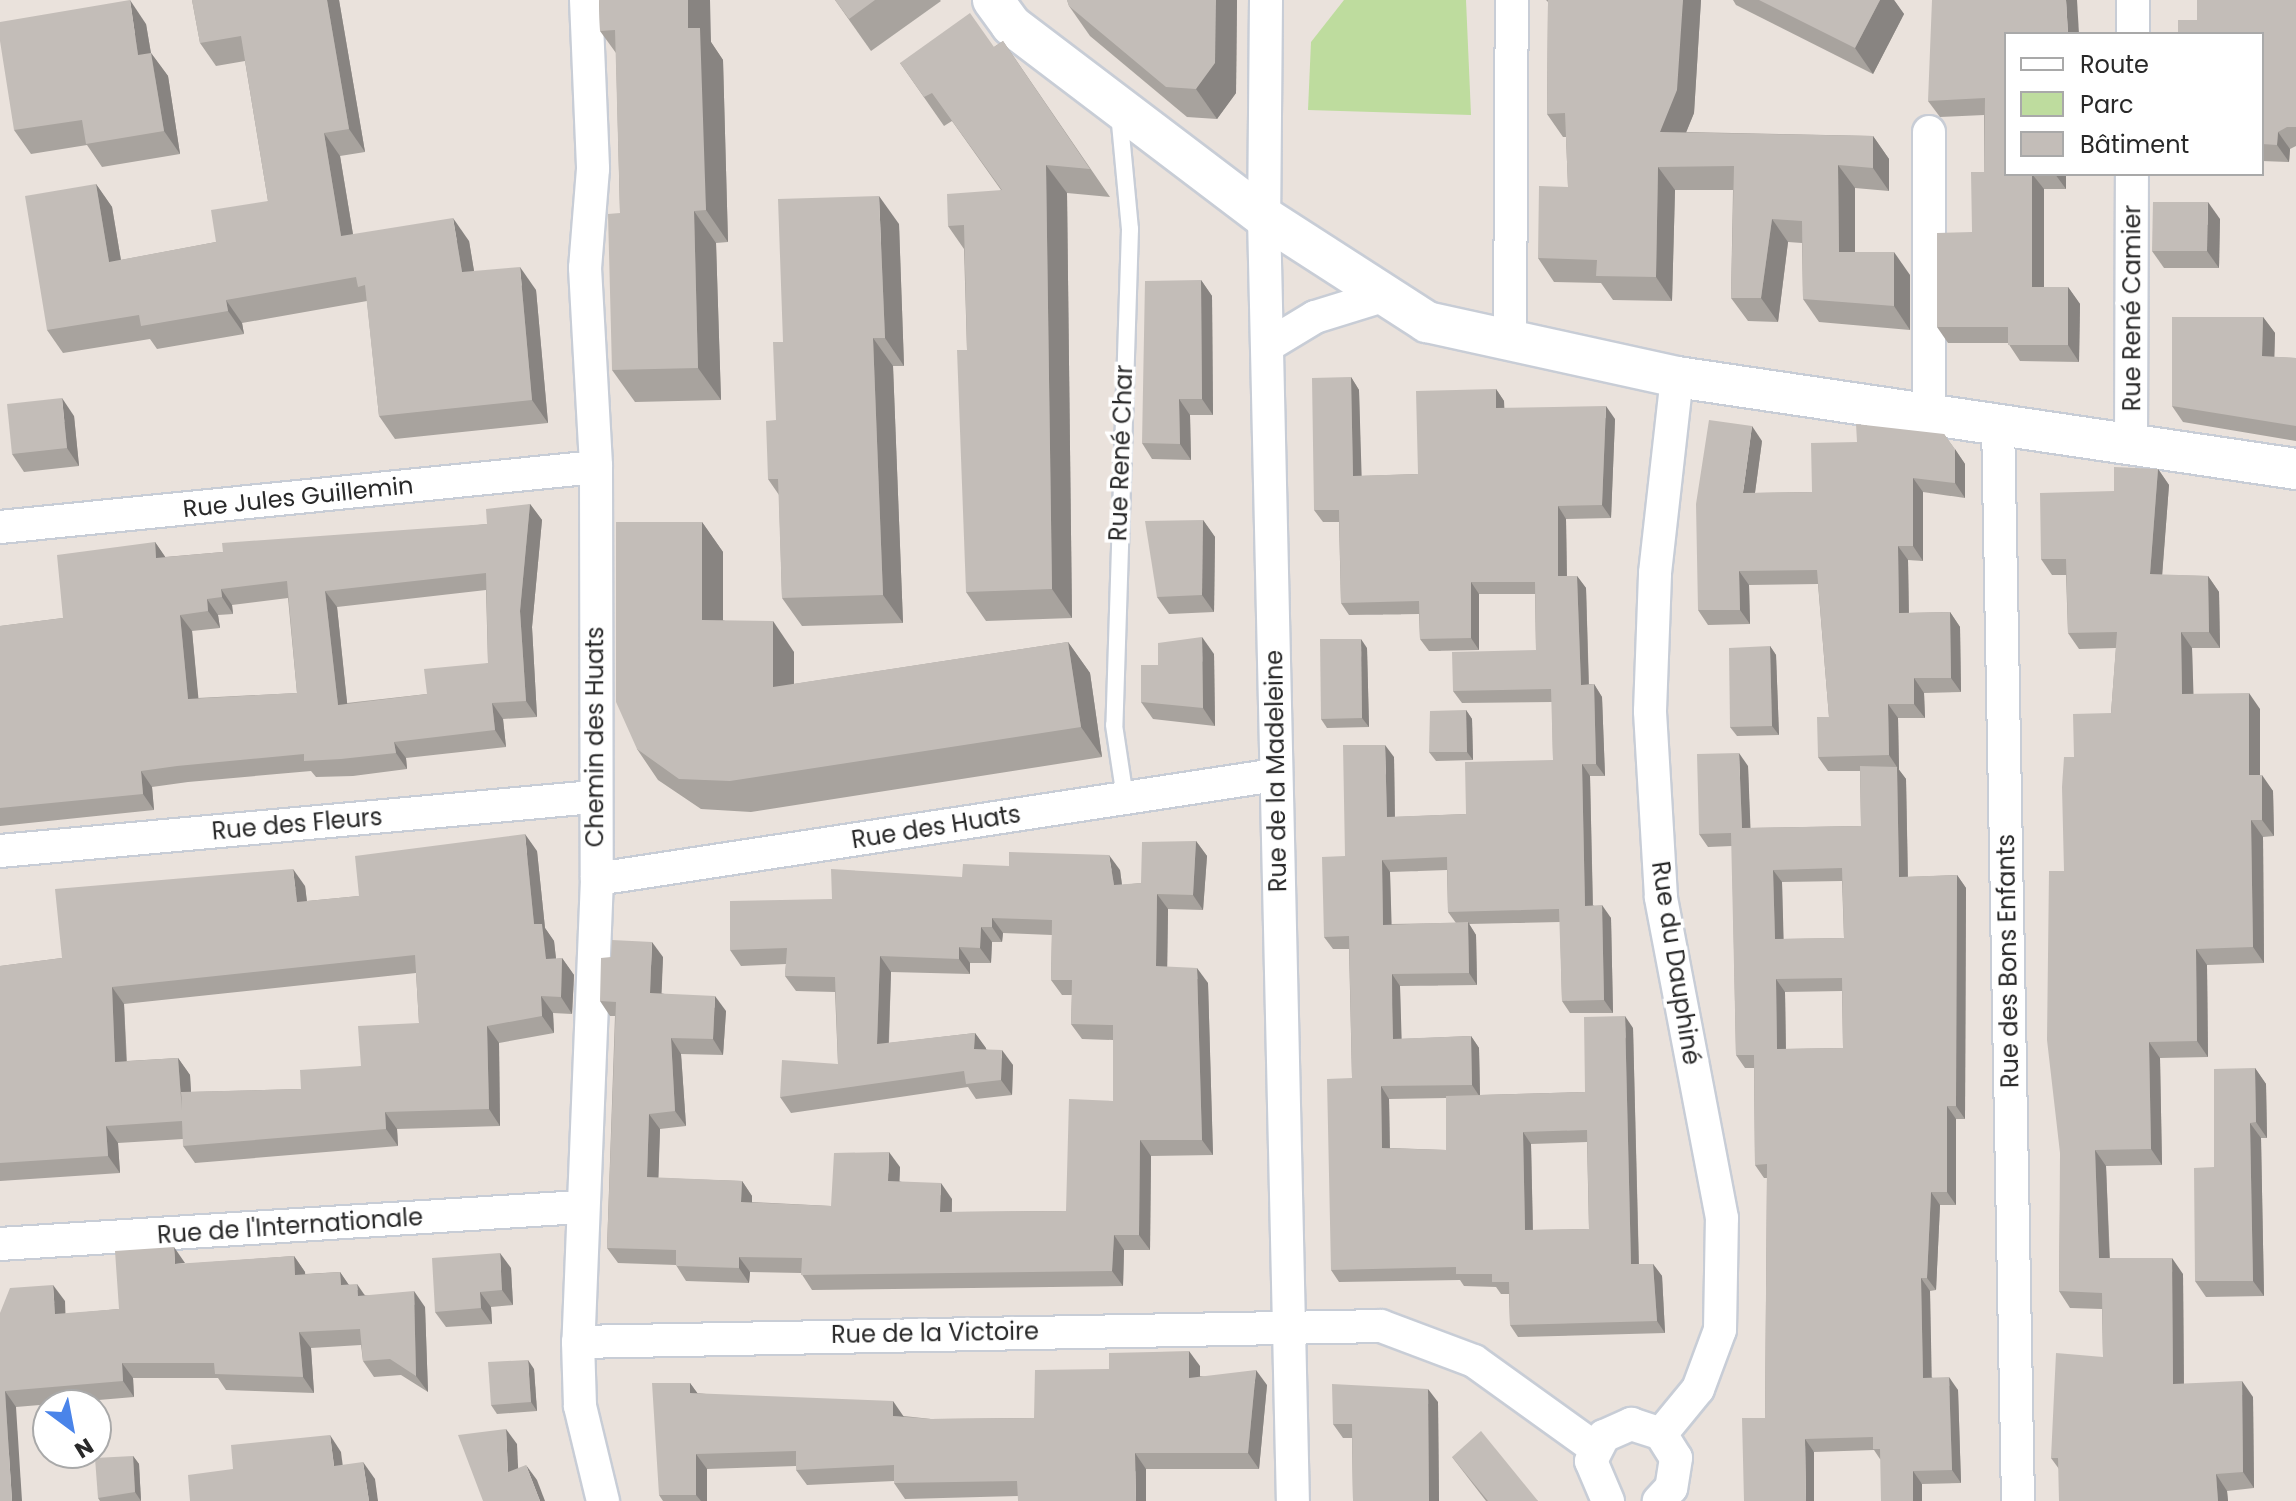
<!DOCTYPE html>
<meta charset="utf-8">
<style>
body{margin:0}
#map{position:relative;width:2296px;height:1501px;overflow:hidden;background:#eae2dc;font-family:Poppins,sans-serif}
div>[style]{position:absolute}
.green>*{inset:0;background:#bedc9e}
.roads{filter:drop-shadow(2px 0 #c8cdd6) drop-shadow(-2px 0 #c8cdd6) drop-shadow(0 2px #c8cdd6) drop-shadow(0 -2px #c8cdd6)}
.service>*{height:16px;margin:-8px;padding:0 8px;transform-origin:8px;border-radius:8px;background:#fff}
.minor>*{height:32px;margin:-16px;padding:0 16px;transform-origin:16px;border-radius:16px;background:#fff}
.tertiary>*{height:40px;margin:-20px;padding:0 20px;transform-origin:20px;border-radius:20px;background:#fff}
.wall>*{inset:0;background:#a8a39e}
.shaded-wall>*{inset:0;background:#888481}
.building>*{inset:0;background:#c3bdb8}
span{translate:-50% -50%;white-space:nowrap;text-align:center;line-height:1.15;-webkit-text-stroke:7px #fff;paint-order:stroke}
.street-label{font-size:24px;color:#292929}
.legend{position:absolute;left:2004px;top:32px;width:260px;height:144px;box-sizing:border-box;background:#fff;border:2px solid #a9a9a9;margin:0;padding:10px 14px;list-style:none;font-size:24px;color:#292929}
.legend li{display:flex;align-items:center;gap:16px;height:40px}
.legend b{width:40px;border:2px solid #a9a9a9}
.north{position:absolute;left:32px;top:1389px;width:80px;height:80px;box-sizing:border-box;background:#fff;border:2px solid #a9a9a9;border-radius:50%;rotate:148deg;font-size:22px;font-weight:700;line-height:32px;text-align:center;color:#292929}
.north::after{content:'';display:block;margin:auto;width:28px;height:36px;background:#4a84e9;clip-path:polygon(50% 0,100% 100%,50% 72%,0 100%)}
</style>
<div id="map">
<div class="green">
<i style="clip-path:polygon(1344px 0,1466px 0,1471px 115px,1308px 110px,1311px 42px)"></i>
</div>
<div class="roads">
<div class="service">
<i style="left:1119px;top:113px;width:117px;rotate:84.6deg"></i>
<i style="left:1130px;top:229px;width:496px;rotate:91.8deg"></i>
<i style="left:1114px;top:725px;width:74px;rotate:81.4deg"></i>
</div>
<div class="minor">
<i style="left:586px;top:0;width:169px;rotate:87.6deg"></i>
<i style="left:593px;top:169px;width:99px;rotate:94.6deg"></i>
<i style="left:585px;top:268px;width:199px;rotate:86.8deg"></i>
<i style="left:596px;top:467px;width:412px;rotate:89.9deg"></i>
<i style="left:597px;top:879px;width:463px;rotate:92.3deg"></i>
<i style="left:578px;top:1342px;width:64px;rotate:88.2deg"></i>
<i style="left:580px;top:1406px;width:98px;rotate:76.4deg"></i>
<i style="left:1266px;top:0;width:217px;rotate:90.5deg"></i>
<i style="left:1264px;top:217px;width:1284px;rotate:88.71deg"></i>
<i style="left:2133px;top:34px;width:34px;rotate:-90deg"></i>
<i style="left:1510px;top:341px;width:341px;rotate:-89.7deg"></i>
<i style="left:1267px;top:346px;width:56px;rotate:-31.1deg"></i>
<i style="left:1315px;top:317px;width:71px;rotate:-17.2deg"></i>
<i style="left:1929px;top:412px;width:280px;rotate:-90deg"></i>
<i style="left:1998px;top:421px;width:1080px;rotate:88.94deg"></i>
<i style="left:2131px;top:443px;width:269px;rotate:-89.8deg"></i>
<i style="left:0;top:527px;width:599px;rotate:-5.75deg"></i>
<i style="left:0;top:851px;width:595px;rotate:-5.2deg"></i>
<i style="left:597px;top:879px;width:686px;rotate:-8.72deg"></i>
<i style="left:0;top:1244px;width:581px;rotate:-3.65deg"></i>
<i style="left:578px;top:1342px;width:803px;rotate:-1.14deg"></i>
<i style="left:1381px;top:1326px;width:99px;rotate:20.6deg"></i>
<i style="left:1474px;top:1361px;width:149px;rotate:35.7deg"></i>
<i style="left:1661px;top:1434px;width:58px;rotate:-50.6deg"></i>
<i style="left:1698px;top:1389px;width:63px;rotate:-69.6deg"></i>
<i style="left:1720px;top:1330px;width:112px;rotate:-89deg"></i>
<i style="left:1722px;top:1218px;width:327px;rotate:-100.8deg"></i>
<i style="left:1661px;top:897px;width:186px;rotate:-93.4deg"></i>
<i style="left:1650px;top:711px;width:138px;rotate:-87.9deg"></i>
<i style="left:1655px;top:573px;width:197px;rotate:-83.6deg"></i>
<i style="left:1608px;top:1501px;width:43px;rotate:-113deg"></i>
<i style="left:1591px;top:1461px;width:28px;rotate:-63deg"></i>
<i style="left:1604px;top:1436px;width:30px;rotate:-24deg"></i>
<i style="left:1631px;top:1424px;width:32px;rotate:18deg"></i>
<i style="left:1661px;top:1434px;width:28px;rotate:58deg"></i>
<i style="left:1676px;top:1458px;width:30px;rotate:99deg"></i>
<i style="left:1671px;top:1488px;width:18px;rotate:133deg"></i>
</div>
<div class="tertiary">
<i style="left:993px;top:0;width:31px;rotate:54deg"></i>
<i style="left:1011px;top:25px;width:318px;rotate:37.2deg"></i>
<i style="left:1264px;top:217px;width:194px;rotate:32.8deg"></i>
<i style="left:1427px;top:322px;width:256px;rotate:12.4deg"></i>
<i style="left:1677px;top:377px;width:626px;rotate:8.45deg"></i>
</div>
</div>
<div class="wall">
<i style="clip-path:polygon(192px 0,339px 0,365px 152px,340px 156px,353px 234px,469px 241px,474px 271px,536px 290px,548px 423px,395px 439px,379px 416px,367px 301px,242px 323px,244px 334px,157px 349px,150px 339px,63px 353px,47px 330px,96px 184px,112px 207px,121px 260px,216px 242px,268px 201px,245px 61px,216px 66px,200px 43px)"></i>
<i style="clip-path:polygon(599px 0,711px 42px,723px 60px,728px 242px,716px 243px,721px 400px,635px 402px,612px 370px,620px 213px,616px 53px,600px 31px)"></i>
<i style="clip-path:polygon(835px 0,940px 0,941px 1px,871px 51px)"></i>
<i style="clip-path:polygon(1067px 0,1237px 0,1236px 93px,1217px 119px,1187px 117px,1090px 36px,1069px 6px)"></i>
<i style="clip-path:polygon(1546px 0,1701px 0,1694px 113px,1686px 132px,1873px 136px,1889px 159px,1889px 191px,1855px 188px,1855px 252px,1910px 275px,1910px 330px,1819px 322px,1803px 299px,1802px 243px,1788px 242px,1778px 322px,1748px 321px,1731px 298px,1733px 190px,1675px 190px,1672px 301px,1613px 300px,1601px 283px,1554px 282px,1538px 258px,1568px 187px,1566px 137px,1563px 137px,1547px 114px,1548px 2px)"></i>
<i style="clip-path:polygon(1733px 0,1894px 0,1904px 14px,1873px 74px,1736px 5px)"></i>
<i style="clip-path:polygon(2296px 0,2296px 146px,2290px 149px,2289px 162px,2262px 161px,2262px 34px,2197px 20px)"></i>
<i style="clip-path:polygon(146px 24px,151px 53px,168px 76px,180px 154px,102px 167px,87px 145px,31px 154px,14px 130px)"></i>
<i style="clip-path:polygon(2006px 34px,2006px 174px,2066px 174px,2066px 189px,2044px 189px,2044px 287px,2068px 287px,2080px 304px,2079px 362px,2020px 361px,2008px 343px,1948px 343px,1937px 327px,1972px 232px,1984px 172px,1984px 115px,1940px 117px,1928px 101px)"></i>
<i style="clip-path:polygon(1003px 41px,1110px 197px,1067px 193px,1072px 618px,986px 621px,966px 592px,967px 350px,964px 249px,948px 226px,1001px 190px,952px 121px,944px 126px,900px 63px,994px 47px)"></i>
<i style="clip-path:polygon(2220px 219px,2219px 268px,2164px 268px,2152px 251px)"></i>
<i style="clip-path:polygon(899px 224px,904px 366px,893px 366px,903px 623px,802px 626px,782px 598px,779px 495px,768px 479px,776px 420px,783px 342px)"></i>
<i style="clip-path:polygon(1201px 280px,1212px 296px,1213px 415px,1190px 415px,1191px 460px,1152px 459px,1142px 443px)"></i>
<i style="clip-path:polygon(2263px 317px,2275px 333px,2274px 357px,2296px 358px,2296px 441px,2183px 422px,2172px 406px)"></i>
<i style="clip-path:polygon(evenodd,1351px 377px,1359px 390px,1361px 476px,1418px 474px,1496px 389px,1504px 401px,1504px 408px,1615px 419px,1611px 518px,1566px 519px,1567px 576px,1577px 576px,1586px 588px,1589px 684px,1594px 684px,1602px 697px,1605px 776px,1590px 776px,1593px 905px,1611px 918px,1613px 1013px,1570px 1013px,1562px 1001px,1560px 922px,1469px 924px,1476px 935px,1477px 985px,1400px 986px,1401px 1039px,1471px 1036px,1479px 1048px,1480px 1095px,1585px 1092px,1633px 1028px,1639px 1264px,1653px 1264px,1662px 1276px,1665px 1333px,1518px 1337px,1510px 1325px,1509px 1294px,1501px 1294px,1496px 1287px,1464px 1286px,1460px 1280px,1339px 1282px,1331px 1270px,1352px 1078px,1349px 949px,1333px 949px,1324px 937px,1345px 856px,1394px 757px,1395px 817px,1466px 814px,1553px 760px,1552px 702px,1462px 703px,1453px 691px,1536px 650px,1535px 594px,1479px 594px,1479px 650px,1429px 651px,1420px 639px,1419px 614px,1349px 615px,1341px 603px,1339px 522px,1323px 522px,1314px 510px,1351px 377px,1447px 870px,1448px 912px,1456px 923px,1391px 924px,1390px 872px,1447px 870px,1351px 377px,1446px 1098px,1446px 1150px,1390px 1148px,1389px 1099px,1446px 1098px,1351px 377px,1587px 1142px,1589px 1229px,1533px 1230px,1531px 1144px,1587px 1142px)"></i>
<i style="clip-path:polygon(74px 416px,79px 466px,24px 472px,12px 454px)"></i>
<i style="clip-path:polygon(evenodd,1944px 434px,1965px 464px,1965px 498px,1923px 492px,1923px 561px,1908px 560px,1909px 613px,1950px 612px,1960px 627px,1961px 692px,1924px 693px,1925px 718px,1898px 718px,1899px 770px,1906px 779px,1908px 877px,1957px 875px,1966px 888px,1965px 1119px,1956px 1119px,1956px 1205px,1940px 1205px,1936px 1290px,1930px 1291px,1931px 1377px,1958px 1390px,1961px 1483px,1922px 1484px,1880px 1459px,1874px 1450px,1814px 1452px,1765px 1418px,1767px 1178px,1764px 1178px,1755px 1165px,1754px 1068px,1745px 1068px,1736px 1055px,1732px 846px,1708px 847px,1699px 834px,1748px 766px,1750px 828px,1861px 826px,1860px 771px,1828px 771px,1818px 757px,1829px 717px,1818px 584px,1749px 585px,1750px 624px,1708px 625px,1698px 610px,1762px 441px,1755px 493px,1812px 492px,1857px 442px,1944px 434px,1842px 881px,1844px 938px,1783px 939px,1782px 882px,1842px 881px,1944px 434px,1842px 991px,1843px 1048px,1786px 1049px,1785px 992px,1842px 991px)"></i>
<i style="clip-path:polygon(2158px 469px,2169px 485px,2162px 575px,2208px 576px,2219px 592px,2220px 648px,2192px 648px,2193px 694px,2260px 709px,2260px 775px,2273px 791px,2274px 836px,2263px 837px,2264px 963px,2207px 965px,2208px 1057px,2160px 1058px,2162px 1165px,2106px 1166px,2110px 1258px,2183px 1274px,2184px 1384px,2253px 1397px,2254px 1488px,2227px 1491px,2228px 1501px,2059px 1501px,2059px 1469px,2051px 1458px,2103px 1357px,2102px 1309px,2070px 1308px,2059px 1291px,2064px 871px,2074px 757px,2111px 713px,2116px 648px,2079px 649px,2068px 633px,2066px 575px,2052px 575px,2041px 559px,2114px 491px)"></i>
<i style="clip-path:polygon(evenodd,530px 504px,542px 520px,532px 627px,537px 717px,503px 719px,506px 747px,406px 758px,407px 769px,353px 776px,316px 777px,311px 771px,188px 782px,152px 787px,154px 810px,0 826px,0 626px,63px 618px,155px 542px,165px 557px,223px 552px,487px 524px,530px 504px,486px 590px,488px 663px,427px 694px,347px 703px,337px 607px,486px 590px,530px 504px,288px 598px,297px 693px,198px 698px,192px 631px,220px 628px,218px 615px,233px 614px,232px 605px,288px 598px)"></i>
<i style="clip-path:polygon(1203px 520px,1215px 537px,1214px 612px,1169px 614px,1157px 597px)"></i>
<i style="clip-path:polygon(702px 522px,723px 552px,723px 620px,794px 652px,794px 684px,1068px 642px,1090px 673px,1102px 757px,751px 812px,701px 809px,658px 780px,637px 749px)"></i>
<i style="clip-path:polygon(1770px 646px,1776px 655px,1779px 735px,1737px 736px,1730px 727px)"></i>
<i style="clip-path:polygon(1367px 648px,1369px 727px,1327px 728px,1321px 719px)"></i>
<i style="clip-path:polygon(1214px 654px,1215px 726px,1153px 719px,1141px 702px)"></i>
<i style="clip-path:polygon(1466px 710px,1472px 719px,1473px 760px,1436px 761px,1429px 752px)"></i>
<i style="clip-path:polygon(1196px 841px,1207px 856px,1203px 910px,1168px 909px,1167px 967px,1208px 983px,1213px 1155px,1151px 1156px,1150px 1250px,1124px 1250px,1123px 1286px,812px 1290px,801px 1273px,750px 1272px,749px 1283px,686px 1281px,676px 1265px,618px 1263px,607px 1248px,615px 1016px,610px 1016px,600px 1001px,663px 957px,661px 993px,726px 1011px,723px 1055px,681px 1054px,686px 1126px,660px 1129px,658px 1178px,742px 1181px,752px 1196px,752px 1202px,831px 1206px,900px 1167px,899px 1181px,952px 1199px,952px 1212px,1066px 1211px,1113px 1101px,1113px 1040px,1082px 1039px,1071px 1024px,1072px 995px,1062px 995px,1051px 980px,1052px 935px,1003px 933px,1002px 942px,992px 942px,991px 963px,970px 963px,970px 974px,891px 972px,889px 1043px,975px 1033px,986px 1049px,1013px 1065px,1012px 1095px,976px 1099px,968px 1087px,791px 1113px,780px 1097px,838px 1064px,835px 992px,796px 991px,785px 976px,786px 964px,741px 966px,730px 950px,832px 899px,962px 877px,1120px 870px,1122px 885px,1141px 883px)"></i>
<i style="clip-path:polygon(evenodd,537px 851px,545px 928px,554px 941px,556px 959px,562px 958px,574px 975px,572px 1014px,553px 1013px,554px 1033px,499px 1043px,500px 1126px,397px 1129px,398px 1146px,195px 1163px,183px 1146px,183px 1139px,118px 1143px,120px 1173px,0 1181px,0 966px,62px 958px,305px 886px,307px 901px,359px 896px,537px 851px,416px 973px,419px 1023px,361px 1066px,301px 1089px,191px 1092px,190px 1075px,178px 1058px,127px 1061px,124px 1004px,416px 973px)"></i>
<i style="clip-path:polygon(2255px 1068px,2266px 1084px,2267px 1138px,2261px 1138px,2264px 1296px,2206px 1297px,2195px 1281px,2214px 1167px)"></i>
<i style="clip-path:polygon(294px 1256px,305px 1272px,305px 1274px,340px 1272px,348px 1284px,365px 1295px,425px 1307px,428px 1392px,401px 1375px,374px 1377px,363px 1361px,361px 1345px,311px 1348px,314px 1393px,226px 1390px,218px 1378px,133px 1378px,134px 1397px,16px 1407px,0 1501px,0 1313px,65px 1301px,65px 1314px,119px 1309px,185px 1264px)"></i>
<i style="clip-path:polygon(511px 1268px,513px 1305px,491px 1307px,492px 1324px,446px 1327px,435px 1312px)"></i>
<i style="clip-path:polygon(1200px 1366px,1200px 1376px,1267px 1385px,1259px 1469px,1146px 1469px,1018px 1496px,905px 1499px,894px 1483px,894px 1481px,807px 1485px,796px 1470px,796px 1466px,707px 1469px,707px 1501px,663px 1501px,659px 1495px,690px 1383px,697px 1393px,931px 1419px,1034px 1418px)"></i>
<i style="clip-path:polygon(534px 1369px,537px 1411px,497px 1414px,491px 1405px)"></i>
<i style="clip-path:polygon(1438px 1402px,1439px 1501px,1353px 1501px,1352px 1438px,1343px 1438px,1333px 1424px)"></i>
<i style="clip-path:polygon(133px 1456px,139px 1464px,141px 1501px,100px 1501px,98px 1498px)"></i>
<i style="clip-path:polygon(1452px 1457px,1538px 1501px,1486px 1501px)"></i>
</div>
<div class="shaded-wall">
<i style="clip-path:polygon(130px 0,146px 24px,155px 78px,138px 55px)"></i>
<i style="clip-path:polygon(327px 0,339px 0,365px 152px,349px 129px)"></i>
<i style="clip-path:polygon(688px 0,710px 0,711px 42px,723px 60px,728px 242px,706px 210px,688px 28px)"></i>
<i style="clip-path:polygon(1216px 0,1237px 0,1236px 93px,1217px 119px,1196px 89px)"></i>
<i style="clip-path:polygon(1683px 0,1701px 0,1694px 113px,1677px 155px,1660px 132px)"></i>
<i style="clip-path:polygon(1880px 0,1894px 0,1904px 14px,1873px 74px,1855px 48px)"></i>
<i style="clip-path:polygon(2066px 0,2077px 0,2079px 34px,2068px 34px)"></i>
<i style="clip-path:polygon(151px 53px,168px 76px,180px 154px,164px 131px)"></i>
<i style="clip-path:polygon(2278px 132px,2290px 149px,2289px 162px,2277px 145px)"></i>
<i style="clip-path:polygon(324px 133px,340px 156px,357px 259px,341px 236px)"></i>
<i style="clip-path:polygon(1873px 136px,1889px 159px,1889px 191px,1873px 168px)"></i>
<i style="clip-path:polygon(1046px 165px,1067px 193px,1072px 618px,1052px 589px)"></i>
<i style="clip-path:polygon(1838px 165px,1855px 188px,1855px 275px,1839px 252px)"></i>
<i style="clip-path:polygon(1658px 167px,1675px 190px,1672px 301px,1656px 277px)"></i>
<i style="clip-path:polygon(2032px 174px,2044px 189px,2044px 304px,2032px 287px)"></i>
<i style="clip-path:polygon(2055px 174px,2066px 174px,2066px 189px)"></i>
<i style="clip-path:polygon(96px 184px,112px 207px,125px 285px,109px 262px)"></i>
<i style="clip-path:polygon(879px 196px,899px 224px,904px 366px,885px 338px)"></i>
<i style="clip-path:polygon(2208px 202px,2220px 219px,2219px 268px,2207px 251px)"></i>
<i style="clip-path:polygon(694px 211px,716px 243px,721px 400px,698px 368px)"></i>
<i style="clip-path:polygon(453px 218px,469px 241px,478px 295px,462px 272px)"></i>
<i style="clip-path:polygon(1772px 219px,1788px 242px,1778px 322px,1761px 298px)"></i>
<i style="clip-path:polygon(1894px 252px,1910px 275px,1910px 330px,1894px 306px)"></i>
<i style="clip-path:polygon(520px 267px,536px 290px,548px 423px,532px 400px)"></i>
<i style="clip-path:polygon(1201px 280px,1212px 296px,1213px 415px,1202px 399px)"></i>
<i style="clip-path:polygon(2068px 287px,2080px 304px,2079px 362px,2068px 345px)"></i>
<i style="clip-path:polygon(226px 300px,242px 323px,244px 334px,228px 311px)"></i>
<i style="clip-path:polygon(2263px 317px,2275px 333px,2274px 372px,2262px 356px)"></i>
<i style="clip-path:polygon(873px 338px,893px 366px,903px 623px,883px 595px)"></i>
<i style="clip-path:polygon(1351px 377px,1359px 390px,1362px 488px,1353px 476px)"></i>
<i style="clip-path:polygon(1496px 389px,1504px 401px,1505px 420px,1496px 408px)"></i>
<i style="clip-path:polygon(62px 398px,74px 416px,79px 466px,67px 448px)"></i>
<i style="clip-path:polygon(1179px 399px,1190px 415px,1191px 460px,1180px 444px)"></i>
<i style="clip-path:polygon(1606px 406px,1615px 419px,1611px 518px,1602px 505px)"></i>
<i style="clip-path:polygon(1752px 426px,1762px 441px,1753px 507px,1743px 493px)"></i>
<i style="clip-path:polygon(1955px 449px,1965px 464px,1965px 498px,1955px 483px)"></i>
<i style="clip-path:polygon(2158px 469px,2169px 485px,2161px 590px,2150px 574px)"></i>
<i style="clip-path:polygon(1913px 478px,1923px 492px,1923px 561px,1913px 546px)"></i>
<i style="clip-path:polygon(530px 504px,542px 520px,532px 627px,537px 717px,526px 701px,520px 611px)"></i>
<i style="clip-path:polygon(1558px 506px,1566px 519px,1567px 588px,1558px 576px)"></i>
<i style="clip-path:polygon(1203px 520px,1215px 537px,1214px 612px,1202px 595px)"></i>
<i style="clip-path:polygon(702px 522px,723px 552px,723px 650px,702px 620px)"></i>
<i style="clip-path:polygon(155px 542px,166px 558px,156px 558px)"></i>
<i style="clip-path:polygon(1898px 546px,1908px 560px,1909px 628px,1899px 613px)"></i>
<i style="clip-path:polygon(1739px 571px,1749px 585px,1750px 624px,1740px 610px)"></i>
<i style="clip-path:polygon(1577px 576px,1586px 588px,1589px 697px,1581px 685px)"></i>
<i style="clip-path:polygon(2208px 576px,2219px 592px,2220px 648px,2209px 632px)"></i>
<i style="clip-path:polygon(1471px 582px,1479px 594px,1479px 650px,1471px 638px)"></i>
<i style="clip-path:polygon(221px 589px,232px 605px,233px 614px,222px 597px)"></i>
<i style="clip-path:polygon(325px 591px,337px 607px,349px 721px,338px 705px)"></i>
<i style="clip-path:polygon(207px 599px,218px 615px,220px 628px,208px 611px)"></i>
<i style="clip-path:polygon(1950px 612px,1960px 627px,1961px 692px,1951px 678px)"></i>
<i style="clip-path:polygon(180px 615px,192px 631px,200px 715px,188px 699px)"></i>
<i style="clip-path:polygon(773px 621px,794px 652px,794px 718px,773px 687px)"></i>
<i style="clip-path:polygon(2181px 632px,2192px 648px,2194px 710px,2182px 694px)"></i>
<i style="clip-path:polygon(1202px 637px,1214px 654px,1215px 726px,1203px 708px)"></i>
<i style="clip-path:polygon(1361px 639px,1367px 648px,1369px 727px,1362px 718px)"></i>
<i style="clip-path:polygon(1068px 642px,1090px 673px,1102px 757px,1081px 727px)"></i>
<i style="clip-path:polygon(1770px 646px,1776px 655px,1779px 735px,1772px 726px)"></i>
<i style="clip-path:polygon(1914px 678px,1924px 693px,1925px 718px,1914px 704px)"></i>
<i style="clip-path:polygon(1594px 684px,1602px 697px,1605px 776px,1596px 764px)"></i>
<i style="clip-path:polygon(2249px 693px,2260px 709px,2260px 791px,2249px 775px)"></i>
<i style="clip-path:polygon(492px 703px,503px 719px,506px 747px,495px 730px)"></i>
<i style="clip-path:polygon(1888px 704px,1898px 718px,1899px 770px,1889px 755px)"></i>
<i style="clip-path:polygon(1466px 710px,1472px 719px,1473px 760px,1467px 752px)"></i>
<i style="clip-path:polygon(394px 742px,406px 758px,407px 769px,396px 753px)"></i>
<i style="clip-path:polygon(1385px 745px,1394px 757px,1395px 829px,1387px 817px)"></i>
<i style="clip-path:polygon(1739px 753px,1748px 766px,1751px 841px,1742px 828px)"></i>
<i style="clip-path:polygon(1582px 764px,1590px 776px,1593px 918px,1585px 906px)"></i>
<i style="clip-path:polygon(1897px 767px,1906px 779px,1908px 890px,1899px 877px)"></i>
<i style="clip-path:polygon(141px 771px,152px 787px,154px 810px,143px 794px)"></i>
<i style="clip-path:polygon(2262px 775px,2273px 791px,2274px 836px,2262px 820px)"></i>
<i style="clip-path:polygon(2251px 820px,2263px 837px,2264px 963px,2253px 947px)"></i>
<i style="clip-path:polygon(525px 834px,537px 851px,545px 928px,554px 941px,558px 976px,546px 959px,534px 924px)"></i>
<i style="clip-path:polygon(1196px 841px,1207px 856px,1203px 910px,1193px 895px)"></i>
<i style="clip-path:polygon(1109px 855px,1120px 870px,1124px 901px,1114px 885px)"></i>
<i style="clip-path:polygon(1382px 860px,1390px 872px,1392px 937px,1383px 925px)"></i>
<i style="clip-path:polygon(293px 869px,305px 886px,309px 919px,297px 902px)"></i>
<i style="clip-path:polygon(1773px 870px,1782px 882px,1784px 952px,1775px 939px)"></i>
<i style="clip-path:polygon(1957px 875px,1966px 888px,1965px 1119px,1956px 1106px)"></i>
<i style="clip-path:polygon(1157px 894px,1168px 909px,1167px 982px,1156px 966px)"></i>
<i style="clip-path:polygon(1602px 905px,1611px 918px,1613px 1013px,1604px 1000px)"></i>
<i style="clip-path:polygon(992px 918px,1003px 933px,1002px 942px,992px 927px)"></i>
<i style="clip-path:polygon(1468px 922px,1476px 935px,1477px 985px,1469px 973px)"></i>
<i style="clip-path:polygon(981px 927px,992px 942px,991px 963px,980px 948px)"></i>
<i style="clip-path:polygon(652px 942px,663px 957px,661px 1008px,650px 993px)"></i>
<i style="clip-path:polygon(959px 947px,970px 963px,970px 974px,959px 959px)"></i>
<i style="clip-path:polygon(2196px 949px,2207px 965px,2208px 1057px,2197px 1041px)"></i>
<i style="clip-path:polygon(880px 956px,891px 972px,888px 1059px,877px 1044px)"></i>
<i style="clip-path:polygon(562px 958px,574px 975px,572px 1014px,561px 997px)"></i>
<i style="clip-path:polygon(1197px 968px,1208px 983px,1213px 1155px,1202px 1140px)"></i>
<i style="clip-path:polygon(1392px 974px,1400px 986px,1402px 1051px,1393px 1039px)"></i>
<i style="clip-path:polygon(1776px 979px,1785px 992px,1786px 1062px,1777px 1049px)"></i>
<i style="clip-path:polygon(112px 987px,124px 1004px,127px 1079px,115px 1062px)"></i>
<i style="clip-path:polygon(541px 996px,553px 1013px,554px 1033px,542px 1016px)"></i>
<i style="clip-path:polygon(715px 996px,726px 1011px,723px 1055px,713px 1039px)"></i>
<i style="clip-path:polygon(1625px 1016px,1633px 1028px,1639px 1276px,1631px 1264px)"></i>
<i style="clip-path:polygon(487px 1026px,499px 1043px,500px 1126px,489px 1109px)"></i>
<i style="clip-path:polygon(975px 1033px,986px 1048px,985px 1064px,974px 1049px)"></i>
<i style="clip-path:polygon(1471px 1036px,1479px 1048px,1480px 1097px,1472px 1085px)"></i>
<i style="clip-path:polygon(671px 1038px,681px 1054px,686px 1126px,675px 1111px)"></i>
<i style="clip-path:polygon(2149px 1042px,2160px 1058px,2162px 1165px,2151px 1149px)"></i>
<i style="clip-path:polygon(1002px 1050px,1013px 1065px,1012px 1095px,1001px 1080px)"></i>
<i style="clip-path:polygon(178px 1058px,190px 1075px,193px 1128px,182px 1111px)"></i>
<i style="clip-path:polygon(2255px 1068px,2266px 1084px,2267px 1138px,2256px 1122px)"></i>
<i style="clip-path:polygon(1381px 1086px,1389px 1099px,1390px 1160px,1382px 1148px)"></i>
<i style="clip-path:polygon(1947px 1106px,1956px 1119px,1956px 1205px,1947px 1192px)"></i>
<i style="clip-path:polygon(385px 1112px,397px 1129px,398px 1146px,386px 1129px)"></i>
<i style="clip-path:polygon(649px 1114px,660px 1129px,658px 1192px,647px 1177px)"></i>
<i style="clip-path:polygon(2250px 1123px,2261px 1138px,2264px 1296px,2253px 1281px)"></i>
<i style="clip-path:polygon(106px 1126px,118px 1143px,120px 1173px,108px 1156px)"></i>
<i style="clip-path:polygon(1523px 1132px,1531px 1144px,1533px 1242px,1525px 1230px)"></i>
<i style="clip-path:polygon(1140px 1140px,1151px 1156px,1150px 1250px,1139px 1235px)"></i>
<i style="clip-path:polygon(2095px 1150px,2106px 1166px,2110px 1274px,2099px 1258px)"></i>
<i style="clip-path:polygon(889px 1152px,900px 1167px,899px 1196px,888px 1181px)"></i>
<i style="clip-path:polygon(742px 1181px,752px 1196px,752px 1217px,741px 1202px)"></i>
<i style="clip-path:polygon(941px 1183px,952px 1199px,951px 1227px,940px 1212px)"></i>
<i style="clip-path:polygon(1931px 1192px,1940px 1205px,1936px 1290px,1927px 1278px)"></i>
<i style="clip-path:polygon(1114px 1235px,1124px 1250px,1123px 1286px,1112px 1271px)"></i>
<i style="clip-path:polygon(174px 1247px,185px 1263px,175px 1264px)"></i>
<i style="clip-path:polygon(500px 1253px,511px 1268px,513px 1305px,502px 1290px)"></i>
<i style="clip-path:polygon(294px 1256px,305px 1272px,307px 1291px,295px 1275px)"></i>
<i style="clip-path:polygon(739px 1257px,750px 1272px,749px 1283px,739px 1268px)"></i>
<i style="clip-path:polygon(2172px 1258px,2183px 1274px,2184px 1400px,2173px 1384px)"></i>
<i style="clip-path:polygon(1653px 1264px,1662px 1276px,1665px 1333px,1657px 1321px)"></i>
<i style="clip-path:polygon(340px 1272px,351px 1288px,341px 1285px)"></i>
<i style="clip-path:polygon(1921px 1278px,1930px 1291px,1932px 1390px,1923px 1378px)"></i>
<i style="clip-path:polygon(357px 1284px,368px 1300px,358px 1296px)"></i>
<i style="clip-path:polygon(53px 1285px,65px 1301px,66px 1330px,55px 1314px)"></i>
<i style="clip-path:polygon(414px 1291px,425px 1307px,428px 1392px,416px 1376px)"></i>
<i style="clip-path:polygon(480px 1292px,491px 1307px,492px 1324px,481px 1308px)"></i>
<i style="clip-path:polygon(299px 1332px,311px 1348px,314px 1393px,303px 1377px)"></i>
<i style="clip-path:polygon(1189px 1351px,1200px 1366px,1200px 1393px,1189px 1378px)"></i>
<i style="clip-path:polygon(528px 1360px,534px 1369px,537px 1411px,531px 1402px)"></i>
<i style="clip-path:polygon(122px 1363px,133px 1378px,134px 1397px,123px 1381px)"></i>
<i style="clip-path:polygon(1256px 1370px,1267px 1385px,1259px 1469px,1248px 1453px)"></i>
<i style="clip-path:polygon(1949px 1377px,1958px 1390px,1961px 1483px,1952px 1470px)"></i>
<i style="clip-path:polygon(2242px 1381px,2253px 1397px,2254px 1488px,2243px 1472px)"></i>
<i style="clip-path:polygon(690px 1383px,701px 1398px,690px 1393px)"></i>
<i style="clip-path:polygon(1428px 1389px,1438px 1402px,1439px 1501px,1429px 1501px)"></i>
<i style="clip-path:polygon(5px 1391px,16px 1407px,22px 1501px,12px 1501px)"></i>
<i style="clip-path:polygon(893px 1401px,904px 1417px,893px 1416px)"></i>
<i style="clip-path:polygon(506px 1429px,517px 1444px,519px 1487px,508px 1472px)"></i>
<i style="clip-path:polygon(330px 1435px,341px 1452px,345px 1483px,334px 1466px)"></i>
<i style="clip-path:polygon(1805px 1439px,1814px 1452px,1814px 1501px,1806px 1501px)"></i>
<i style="clip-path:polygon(1135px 1453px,1146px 1469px,1146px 1501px,1136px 1501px)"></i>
<i style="clip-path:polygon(696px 1454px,707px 1469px,707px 1501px,701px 1501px,696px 1495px)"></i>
<i style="clip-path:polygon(133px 1456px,139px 1464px,141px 1501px,135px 1492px)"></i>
<i style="clip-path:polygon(363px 1462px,375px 1479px,378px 1501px,369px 1501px)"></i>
<i style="clip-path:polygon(526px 1465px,537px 1480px,545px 1501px,540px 1501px)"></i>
<i style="clip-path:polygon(1913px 1471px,1922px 1484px,1922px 1501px,1913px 1501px)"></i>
<i style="clip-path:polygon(2216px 1474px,2227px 1491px,2228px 1501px,2218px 1501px)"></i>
</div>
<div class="building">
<i style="clip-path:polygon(130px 0,138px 55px,151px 53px,164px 131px,86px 144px,82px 120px,14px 130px,0 41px,0 22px)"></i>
<i style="clip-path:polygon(192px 0,327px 0,349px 129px,324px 133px,341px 236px,453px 218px,462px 272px,520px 267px,532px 400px,379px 416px,365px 285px,358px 287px,356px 277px,226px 300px,228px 311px,141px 326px,139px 315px,47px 330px,25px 196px,96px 184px,109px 262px,216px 242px,211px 210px,268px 201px,241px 36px,200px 43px)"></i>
<i style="clip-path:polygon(599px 0,688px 0,688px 28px,700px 28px,706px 210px,694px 211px,698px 368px,612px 370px,608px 214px,620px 213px,615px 30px,600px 31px)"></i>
<i style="clip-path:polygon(835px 0,875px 0,849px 19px)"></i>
<i style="clip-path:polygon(1067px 0,1216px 0,1215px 63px,1196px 89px,1166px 87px,1069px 6px)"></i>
<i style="clip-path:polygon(1548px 0,1683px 0,1677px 90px,1660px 132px,1873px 136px,1873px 168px,1838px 165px,1839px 252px,1894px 252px,1894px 306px,1803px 299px,1802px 221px,1772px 219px,1761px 298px,1731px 298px,1734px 166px,1658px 167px,1656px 277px,1596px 276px,1597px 260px,1538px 258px,1539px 186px,1568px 187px,1565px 113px,1547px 114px)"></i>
<i style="clip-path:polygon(1759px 0,1880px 0,1855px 48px)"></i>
<i style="clip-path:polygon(1932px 0,2066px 0,2068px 34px,2006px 34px,2006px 174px,2032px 174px,2032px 287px,2068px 287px,2068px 345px,2008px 345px,2008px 327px,1937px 327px,1937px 233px,1972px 232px,1971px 172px,1984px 172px,1985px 98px,1928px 101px)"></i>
<i style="clip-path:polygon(2197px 0,2296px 0,2296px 127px,2287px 127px,2278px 132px,2277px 145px,2262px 144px,2262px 34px,2178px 34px,2178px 20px,2197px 20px)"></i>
<i style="clip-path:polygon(970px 13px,994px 47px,1003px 41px,1090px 169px,1046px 165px,1052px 589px,966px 592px,957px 350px,967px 350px,964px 225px,948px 226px,947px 194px,1002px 190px,932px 93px,924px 97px,900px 63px)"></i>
<i style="clip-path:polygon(879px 196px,885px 338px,873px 338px,883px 595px,782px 598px,778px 479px,768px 479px,766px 421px,776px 420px,773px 342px,783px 342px,778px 199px)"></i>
<i style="clip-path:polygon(2153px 202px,2208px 202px,2207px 251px,2152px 251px)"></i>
<i style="clip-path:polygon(1201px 280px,1202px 399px,1179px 399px,1180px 444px,1142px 443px,1145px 281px)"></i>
<i style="clip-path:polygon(2172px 317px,2263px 317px,2262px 356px,2296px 358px,2296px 426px,2172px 406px)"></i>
<i style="clip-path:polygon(evenodd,1351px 377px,1353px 476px,1418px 474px,1416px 391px,1496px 389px,1496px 408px,1606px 406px,1602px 505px,1558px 506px,1558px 576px,1577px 576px,1581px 685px,1594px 684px,1596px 764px,1582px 764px,1585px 906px,1602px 905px,1604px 1000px,1562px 1001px,1559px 909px,1448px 912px,1447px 857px,1382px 860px,1383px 925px,1468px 922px,1469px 973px,1392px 974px,1392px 1005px,1393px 1039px,1471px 1036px,1472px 1085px,1381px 1086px,1382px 1148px,1446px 1150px,1446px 1096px,1585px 1092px,1584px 1017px,1625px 1016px,1631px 1264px,1653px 1264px,1657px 1321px,1510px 1325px,1509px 1282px,1492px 1282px,1492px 1274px,1456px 1274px,1456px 1267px,1331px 1270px,1327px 1079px,1352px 1078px,1349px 936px,1324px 937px,1322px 857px,1345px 856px,1343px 745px,1385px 745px,1387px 817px,1466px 814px,1465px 762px,1553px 760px,1551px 689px,1453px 691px,1452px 652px,1536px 650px,1535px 582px,1471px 582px,1471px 638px,1420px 639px,1419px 601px,1341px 603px,1339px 510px,1314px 510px,1312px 378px,1351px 377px,1587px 1130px,1589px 1229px,1525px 1230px,1523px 1132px,1587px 1130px)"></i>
<i style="clip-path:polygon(62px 398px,67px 448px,12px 454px,7px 404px)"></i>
<i style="clip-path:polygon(1709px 420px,1752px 426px,1743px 493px,1812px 492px,1811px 443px,1857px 442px,1856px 424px,1944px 434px,1955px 449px,1955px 483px,1913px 478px,1913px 546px,1898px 546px,1899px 613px,1950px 612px,1951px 678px,1914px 678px,1914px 704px,1888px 704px,1889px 755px,1818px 757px,1817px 717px,1829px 717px,1817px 570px,1739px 571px,1740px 610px,1698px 610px,1696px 504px)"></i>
<i style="clip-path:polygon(2114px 467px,2158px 469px,2150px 574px,2208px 576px,2209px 632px,2181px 632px,2182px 694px,2249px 693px,2249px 775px,2262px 775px,2262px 820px,2251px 820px,2253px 947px,2196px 949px,2197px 1041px,2149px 1042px,2151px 1149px,2095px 1150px,2099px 1258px,2172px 1258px,2173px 1384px,2242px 1381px,2243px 1472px,2216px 1474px,2218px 1501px,2059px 1501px,2058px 1458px,2051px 1458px,2056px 1353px,2103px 1357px,2102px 1293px,2059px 1291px,2060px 1153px,2047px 1040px,2049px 871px,2064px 871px,2062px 787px,2064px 757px,2074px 757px,2073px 714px,2111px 713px,2117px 632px,2068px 633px,2066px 559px,2041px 559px,2040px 493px,2114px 491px)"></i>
<i style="clip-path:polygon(evenodd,530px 504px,520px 611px,526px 701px,492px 703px,495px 730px,394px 742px,396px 753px,341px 759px,304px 761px,304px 754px,177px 766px,141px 771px,143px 794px,0 808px,0 626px,63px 618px,57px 555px,155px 542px,156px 558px,223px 552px,222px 543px,487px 524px,486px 509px,530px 504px,486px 573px,488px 663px,424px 669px,427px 694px,338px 705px,325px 591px,486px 573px,530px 504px,287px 581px,297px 693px,188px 699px,180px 615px,208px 611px,207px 599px,222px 597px,221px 589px,287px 581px)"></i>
<i style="clip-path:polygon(1203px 520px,1202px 595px,1157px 597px,1145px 521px)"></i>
<i style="clip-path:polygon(616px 522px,702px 522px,702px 620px,773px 621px,773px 687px,1068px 642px,1081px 727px,730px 781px,679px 779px,637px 749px,616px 702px)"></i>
<i style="clip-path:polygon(1202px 637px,1203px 708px,1141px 702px,1141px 665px,1158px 665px,1158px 643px)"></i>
<i style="clip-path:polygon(1320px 639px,1361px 639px,1362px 718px,1321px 719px)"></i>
<i style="clip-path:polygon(1770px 646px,1772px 726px,1730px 727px,1729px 648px)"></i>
<i style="clip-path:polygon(1466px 710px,1467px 752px,1429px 752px,1430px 711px)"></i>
<i style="clip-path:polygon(evenodd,1739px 753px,1742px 828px,1861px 826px,1860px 766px,1897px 767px,1899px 877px,1957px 875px,1956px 1106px,1947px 1106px,1947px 1192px,1931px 1192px,1927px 1278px,1921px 1278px,1923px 1378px,1949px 1377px,1952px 1470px,1913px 1471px,1913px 1501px,1881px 1501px,1880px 1449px,1873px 1449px,1873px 1437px,1805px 1439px,1806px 1501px,1744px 1501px,1742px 1418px,1765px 1418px,1767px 1164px,1755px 1165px,1754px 1055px,1736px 1055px,1731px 833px,1699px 834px,1697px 754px,1739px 753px,1842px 868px,1844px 938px,1775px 939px,1773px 870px,1842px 868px,1739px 753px,1842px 978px,1843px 1048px,1777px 1049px,1776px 979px,1842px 978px)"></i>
<i style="clip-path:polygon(evenodd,525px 834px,534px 924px,542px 924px,546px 959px,562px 958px,561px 997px,541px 996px,542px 1016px,487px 1026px,489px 1109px,385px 1112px,386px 1129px,183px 1146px,182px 1121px,106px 1126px,108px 1156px,0 1163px,0 966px,62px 958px,55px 889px,293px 869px,297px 902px,359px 896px,355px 856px,525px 834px,415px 955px,419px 1023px,358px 1026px,361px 1066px,300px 1070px,301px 1089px,181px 1092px,182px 1111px,178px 1058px,115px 1062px,112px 987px,415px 955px)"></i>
<i style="clip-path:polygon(1196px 841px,1193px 895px,1157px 894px,1156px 966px,1197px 968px,1202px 1140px,1140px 1140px,1139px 1235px,1114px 1235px,1112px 1271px,801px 1275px,802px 1258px,739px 1257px,739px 1268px,676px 1266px,676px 1250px,607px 1248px,616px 1002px,600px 1001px,601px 958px,611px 957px,612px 940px,652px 942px,650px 993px,715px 996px,713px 1039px,671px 1038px,675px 1111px,649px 1114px,647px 1177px,742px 1181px,741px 1202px,831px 1206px,834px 1153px,889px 1152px,888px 1181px,941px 1183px,940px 1212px,1066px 1211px,1069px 1099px,1113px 1101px,1113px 1025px,1071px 1024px,1072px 980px,1051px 980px,1052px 920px,992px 918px,992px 927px,981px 927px,980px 948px,959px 947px,959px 959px,880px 956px,877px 1044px,975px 1033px,974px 1049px,1002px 1050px,1001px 1080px,966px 1084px,964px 1071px,780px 1097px,782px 1060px,838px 1064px,835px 977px,785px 976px,787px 948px,730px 950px,730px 901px,832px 899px,831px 869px,962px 877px,963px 864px,1009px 866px,1009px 852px,1109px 855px,1114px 885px,1141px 883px,1142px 842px)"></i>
<i style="clip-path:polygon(2255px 1068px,2256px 1122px,2250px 1123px,2253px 1281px,2195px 1281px,2194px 1168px,2214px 1167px,2214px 1069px)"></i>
<i style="clip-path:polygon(174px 1247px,175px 1264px,294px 1256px,295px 1275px,340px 1272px,341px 1285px,357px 1284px,358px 1296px,414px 1291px,416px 1376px,390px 1359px,363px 1361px,360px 1329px,299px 1332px,303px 1377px,215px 1374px,214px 1363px,122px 1363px,123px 1381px,5px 1391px,12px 1501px,0 1501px,0 1313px,10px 1288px,53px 1285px,55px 1314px,119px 1309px,115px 1251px)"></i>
<i style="clip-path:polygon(500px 1253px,502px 1290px,480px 1292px,481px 1308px,435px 1312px,432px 1258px)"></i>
<i style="clip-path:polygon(1189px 1351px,1189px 1378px,1256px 1370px,1248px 1453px,1135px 1453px,1136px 1501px,1018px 1501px,1017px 1481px,894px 1483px,894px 1465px,796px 1470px,796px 1451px,696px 1454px,696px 1495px,659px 1495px,652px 1383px,690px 1383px,690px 1393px,893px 1401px,893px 1416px,931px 1419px,1034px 1418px,1035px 1370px,1109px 1369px,1109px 1353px)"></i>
<i style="clip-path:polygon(528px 1360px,531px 1402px,491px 1405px,488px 1362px)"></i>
<i style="clip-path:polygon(1332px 1384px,1428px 1389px,1429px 1501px,1353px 1501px,1352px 1424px,1333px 1424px)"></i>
<i style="clip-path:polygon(506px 1429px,508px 1472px,526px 1465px,540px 1501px,483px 1501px,458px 1435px)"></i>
<i style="clip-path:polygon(1481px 1431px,1538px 1501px,1488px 1501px,1452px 1457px)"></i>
<i style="clip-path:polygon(330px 1435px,334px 1466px,363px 1462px,369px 1501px,190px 1501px,188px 1475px,233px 1469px,231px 1445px)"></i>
<i style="clip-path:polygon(133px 1456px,135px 1492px,98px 1498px,95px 1458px)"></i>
</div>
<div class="street-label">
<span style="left:2132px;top:308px;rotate:-90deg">Rue René Camier</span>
<span style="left:1121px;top:453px;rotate:-88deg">Rue René Char</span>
<span style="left:298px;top:497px;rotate:-6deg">Rue Jules Guillemin</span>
<span style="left:595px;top:737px;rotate:-90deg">Chemin des Huats</span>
<span style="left:1276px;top:771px;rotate:-91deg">Rue de la Madeleine</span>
<span style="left:297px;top:824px;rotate:-5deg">Rue des Fleurs</span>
<span style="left:936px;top:827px;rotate:-9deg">Rue des Huats</span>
<span style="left:2008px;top:961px;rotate:-91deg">Rue des Bons Enfants</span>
<span style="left:1676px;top:963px;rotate:81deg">Rue du Dauphiné</span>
<span style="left:290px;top:1226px;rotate:-4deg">Rue de l'Internationale</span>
<span style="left:935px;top:1333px;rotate:-1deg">Rue de la Victoire</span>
</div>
<ul class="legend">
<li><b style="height:10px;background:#fff"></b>Route</li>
<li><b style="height:22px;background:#bedc9e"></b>Parc</li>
<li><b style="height:22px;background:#c3bdb8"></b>Bâtiment</li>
</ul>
<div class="north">N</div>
</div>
